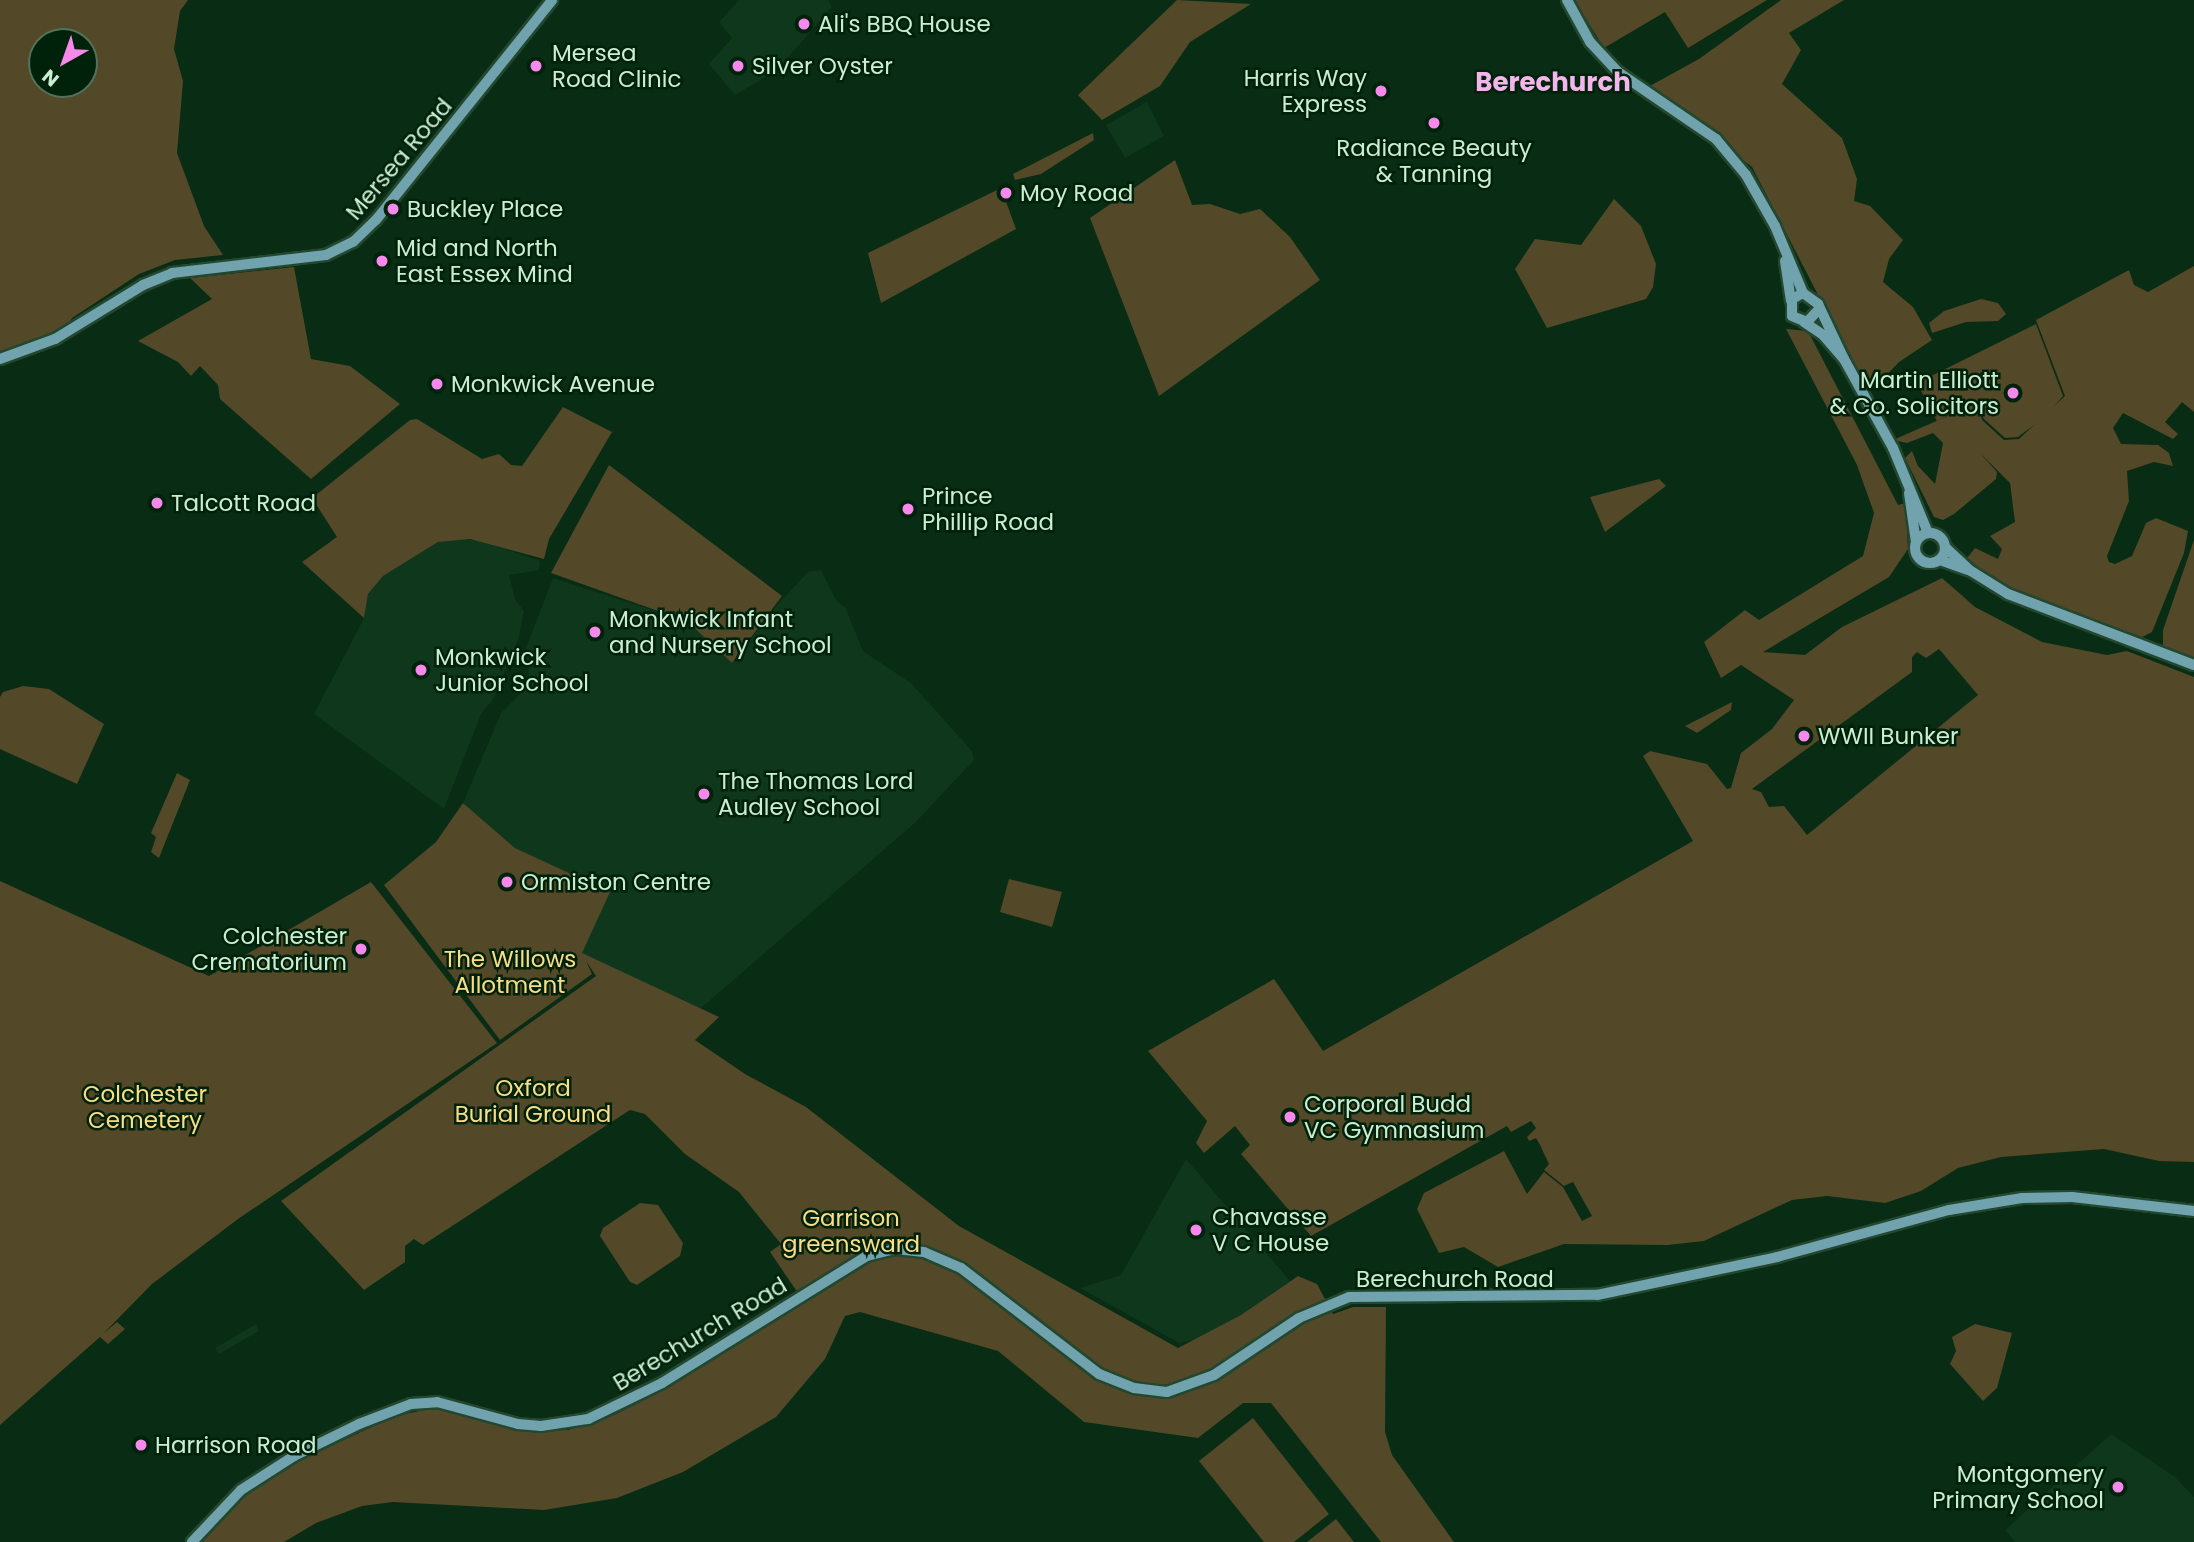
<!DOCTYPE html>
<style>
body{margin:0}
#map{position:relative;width:2194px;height:1542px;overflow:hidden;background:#082c14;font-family:Poppins,sans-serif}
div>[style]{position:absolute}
.built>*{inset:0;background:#0e371c}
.green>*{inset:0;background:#534827}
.roads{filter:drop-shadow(2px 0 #23472f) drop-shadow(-2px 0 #23472f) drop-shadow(0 2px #23472f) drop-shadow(0 -2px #23472f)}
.secondary>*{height:10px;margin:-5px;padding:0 5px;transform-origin:5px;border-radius:5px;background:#70a3ad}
.secondary>.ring{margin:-5px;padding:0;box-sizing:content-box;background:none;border:10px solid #70a3ad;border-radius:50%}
.dots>*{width:19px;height:19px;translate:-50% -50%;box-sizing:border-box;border:4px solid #00220b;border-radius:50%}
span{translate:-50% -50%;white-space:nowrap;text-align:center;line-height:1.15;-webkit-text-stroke:5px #00220b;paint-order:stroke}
.poi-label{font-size:23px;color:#ccedd2}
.left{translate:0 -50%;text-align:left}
.right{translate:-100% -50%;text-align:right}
.street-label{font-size:23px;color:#ccedd2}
.park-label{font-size:23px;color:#fcdd85}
.quarter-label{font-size:26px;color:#f3b5eb;font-weight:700}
.north{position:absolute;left:28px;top:28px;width:70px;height:70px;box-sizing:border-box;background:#00220b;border:2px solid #52735b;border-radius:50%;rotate:220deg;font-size:19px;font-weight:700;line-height:28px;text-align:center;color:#ccedd2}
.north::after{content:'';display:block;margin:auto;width:24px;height:32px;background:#f788ec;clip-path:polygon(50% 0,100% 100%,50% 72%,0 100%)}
</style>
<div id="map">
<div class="built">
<i style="clip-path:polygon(739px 0,828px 0,832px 7px,777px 70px,735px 95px,709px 64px,732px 38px,719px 22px)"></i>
<i style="clip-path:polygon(1147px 102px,1164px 136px,1125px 158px,1106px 125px)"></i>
<i style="clip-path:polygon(455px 538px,482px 541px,540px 561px,539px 570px,509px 575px,515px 599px,524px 611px,518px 640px,492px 701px,481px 714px,444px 809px,314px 714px,364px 618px,368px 594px,383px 576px,438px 542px)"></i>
<i style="clip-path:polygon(821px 570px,837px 602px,845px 607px,863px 651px,911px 683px,972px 751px,974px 760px,916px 822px,700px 1009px,581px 953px,609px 892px,515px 848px,463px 803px,501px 713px,523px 691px,529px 674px,526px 648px,553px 578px,671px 616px,676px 612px,732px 663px,779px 603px,809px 571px)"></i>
<i style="clip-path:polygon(1186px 1159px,1290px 1281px,1241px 1315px,1196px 1339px,1179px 1343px,1080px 1288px,1121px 1275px)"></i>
<i style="clip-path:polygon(256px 1324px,259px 1331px,219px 1354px,215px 1348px)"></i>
<i style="clip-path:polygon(2111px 1434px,2175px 1477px,2194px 1497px,2194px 1542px,2015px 1542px,2005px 1530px)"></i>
</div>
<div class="green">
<i style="clip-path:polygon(evenodd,0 0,188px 0,180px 11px,174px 49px,183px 81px,177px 153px,204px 226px,223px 255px,175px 260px,139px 274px,72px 318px,64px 333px,0 351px,0 0,42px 42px,84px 42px,84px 84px,42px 84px,42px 42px)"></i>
<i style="clip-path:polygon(1177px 0,1251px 4px,1190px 42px,1160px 86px,1102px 120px,1078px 95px)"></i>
<i style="clip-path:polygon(1574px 0,1767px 0,1688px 48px,1665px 12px,1604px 48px)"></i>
<i style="clip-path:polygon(1781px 0,1844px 0,1789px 33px,1801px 50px,1782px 84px,1842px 138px,1857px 179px,1854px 201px,1870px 206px,1903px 240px,1889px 259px,1883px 282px,1913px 307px,1932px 340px,1899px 362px,1879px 383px,1862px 380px,1752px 167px,1648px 87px,1699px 59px)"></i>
<i style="clip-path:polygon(1093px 133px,1094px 140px,1041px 174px,1015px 180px,1013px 174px)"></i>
<i style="clip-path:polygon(1175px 160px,1192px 205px,1210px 204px,1240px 214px,1260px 209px,1290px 237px,1320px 280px,1159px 396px,1090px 218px)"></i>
<i style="clip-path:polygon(1001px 188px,1016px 229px,881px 303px,868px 253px)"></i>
<i style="clip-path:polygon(1614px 199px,1641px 226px,1656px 264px,1653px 287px,1646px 299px,1547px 328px,1515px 269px,1535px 239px,1581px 245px)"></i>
<i style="clip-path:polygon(2194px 266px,2194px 412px,2182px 402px,2165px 422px,2178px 434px,2173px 439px,2123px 413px,2113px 428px,2121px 444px,2158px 445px,2169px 453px,2173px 466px,2154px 462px,2127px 471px,2129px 501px,2107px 556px,2109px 562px,2115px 564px,2132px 556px,2146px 523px,2156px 518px,2188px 531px,2184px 553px,2152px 632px,2142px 637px,2027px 598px,1993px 581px,1967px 558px,1975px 548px,1998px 559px,2002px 549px,1990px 536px,2015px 522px,2010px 483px,1980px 453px,1997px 472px,1996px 479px,1954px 514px,1943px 520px,1934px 517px,1905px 458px,1912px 451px,1918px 466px,1935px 484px,1943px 443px,1933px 433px,1907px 443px,1893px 440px,1975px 404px,1983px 421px,2004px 440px,2019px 439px,2065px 396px,2036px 320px,2129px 270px,2134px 285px,2148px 292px)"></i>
<i style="clip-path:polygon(294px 267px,311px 359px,350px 366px,400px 404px,311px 479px,220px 399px,218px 385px,200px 366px,191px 376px,178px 362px,138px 341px,212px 299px,190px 278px)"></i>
<i style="clip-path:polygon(1981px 299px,1998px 303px,2006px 314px,1998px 321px,1966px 322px,1932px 333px,1929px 323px,1944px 311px)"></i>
<i style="clip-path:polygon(2036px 324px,2063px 396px,2046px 416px,2018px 437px,2005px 438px,1984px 419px,1975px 401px,1937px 421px,1917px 383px)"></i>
<i style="clip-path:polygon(evenodd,1786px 329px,1808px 331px,1898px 505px,1906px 503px,1908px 549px,1889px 577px,1763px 652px,1805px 655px,1842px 627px,1942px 578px,1975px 607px,2042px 642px,2107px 655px,2127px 651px,2194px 677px,2194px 1162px,2159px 1161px,2104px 1149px,2001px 1157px,1958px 1168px,1921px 1191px,1885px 1203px,1827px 1196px,1792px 1200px,1704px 1241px,1667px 1245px,1564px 1244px,1498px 1267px,1464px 1247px,1439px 1253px,1417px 1209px,1424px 1193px,1504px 1151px,1527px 1194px,1544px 1172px,1563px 1187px,1582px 1221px,1592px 1216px,1573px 1182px,1564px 1186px,1544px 1170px,1549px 1164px,1540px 1145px,1536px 1138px,1529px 1141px,1527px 1137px,1536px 1128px,1531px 1121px,1511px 1132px,1507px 1126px,1311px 1236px,1241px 1154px,1250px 1145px,1235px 1126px,1204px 1153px,1196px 1143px,1207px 1121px,1148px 1051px,1274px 979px,1323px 1051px,1693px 841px,1643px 756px,1650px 751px,1707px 764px,1727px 789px,1731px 788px,1741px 753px,1772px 729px,1794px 700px,1741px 665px,1721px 678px,1704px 642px,1745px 610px,1759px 620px,1863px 556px,1874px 513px,1857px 465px,1786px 329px,1939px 649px,1978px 695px,1807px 835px,1784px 806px,1769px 807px,1761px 792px,1752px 789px,1912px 672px,1912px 657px,1917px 652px,1926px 658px,1939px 649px)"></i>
<i style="clip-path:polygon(563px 407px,612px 432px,549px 539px,544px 559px,470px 539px,438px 542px,383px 576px,368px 594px,364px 618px,302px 562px,337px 537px,312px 498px,410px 420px,417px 419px,482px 459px,499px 454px,511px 465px,522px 466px)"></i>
<i style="clip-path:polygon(609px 465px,782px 596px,732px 663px,677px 612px,672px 616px,551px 573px)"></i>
<i style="clip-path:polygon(1659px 479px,1666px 486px,1605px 532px,1590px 497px)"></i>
<i style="clip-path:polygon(2194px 540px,2194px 660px,2163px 647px,2163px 630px)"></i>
<i style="clip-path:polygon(23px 686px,49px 689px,104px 724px,77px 784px,0 749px,0 697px,3px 692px)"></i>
<i style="clip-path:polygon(1732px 702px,1731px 710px,1697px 733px,1685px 726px)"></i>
<i style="clip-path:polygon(177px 773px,190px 780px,159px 858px,151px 852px,156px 837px,151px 833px)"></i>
<i style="clip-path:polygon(463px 803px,515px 848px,610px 892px,582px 953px,719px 1017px,695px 1040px,745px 1074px,806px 1107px,959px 1226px,1178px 1348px,1241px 1315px,1298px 1276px,1317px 1284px,1333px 1314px,1353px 1307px,1386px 1307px,1385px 1432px,1392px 1455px,1454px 1542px,1381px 1542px,1271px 1403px,1243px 1403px,1198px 1438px,1084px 1422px,998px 1351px,860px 1312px,845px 1316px,825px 1359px,776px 1417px,683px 1472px,617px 1498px,544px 1510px,393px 1502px,362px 1506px,316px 1523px,284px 1542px,198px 1542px,228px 1505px,269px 1475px,395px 1416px,434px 1408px,522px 1431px,568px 1430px,612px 1416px,670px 1387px,802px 1299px,770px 1252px,781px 1244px,739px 1192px,685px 1154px,645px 1114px,630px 1110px,423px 1245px,414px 1239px,405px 1246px,405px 1262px,364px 1290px,281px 1201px,596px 976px,586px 961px,592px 974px,500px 1040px,384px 885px,436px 842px)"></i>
<i style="clip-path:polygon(1009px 879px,1062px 892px,1052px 927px,1000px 912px)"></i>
<i style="clip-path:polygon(0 881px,209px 976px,371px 882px,497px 1043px,238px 1219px,152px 1284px,103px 1334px,117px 1322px,125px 1329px,108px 1344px,100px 1337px,0 1425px)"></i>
<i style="clip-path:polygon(640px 1203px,658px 1205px,683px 1243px,680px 1256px,637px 1285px,630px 1282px,600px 1236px,603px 1228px)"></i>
<i style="clip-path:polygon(1975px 1324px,2012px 1333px,1997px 1388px,1983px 1401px,1950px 1364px,1956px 1351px,1952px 1337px)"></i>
<i style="clip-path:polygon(1253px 1418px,1329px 1514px,1294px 1542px,1264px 1542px,1199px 1461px)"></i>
<i style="clip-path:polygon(1336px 1519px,1354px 1542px,1307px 1542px)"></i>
</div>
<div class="roads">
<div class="secondary">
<i style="left:1567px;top:0;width:48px;rotate:61.3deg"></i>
<i style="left:1590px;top:42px;width:41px;rotate:47deg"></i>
<i style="left:1618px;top:72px;width:119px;rotate:34.4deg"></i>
<i style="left:1716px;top:139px;width:47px;rotate:50.2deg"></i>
<i style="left:1746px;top:175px;width:59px;rotate:60.4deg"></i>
<i style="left:1775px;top:226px;width:73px;rotate:67.3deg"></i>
<i style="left:1803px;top:293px;width:19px;rotate:36deg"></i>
<i style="left:1818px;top:304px;width:61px;rotate:64.7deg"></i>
<i style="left:1785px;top:261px;width:40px;rotate:81.5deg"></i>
<i style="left:1803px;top:293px;width:13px;rotate:151deg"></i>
<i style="left:1792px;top:299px;width:17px;rotate:90deg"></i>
<i style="left:1792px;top:316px;width:16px;rotate:22deg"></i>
<i style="left:1807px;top:322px;width:16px;rotate:-47deg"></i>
<i style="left:1804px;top:322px;width:23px;rotate:34deg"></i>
<i style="left:1823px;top:335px;width:32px;rotate:49deg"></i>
<i style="left:1844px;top:359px;width:102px;rotate:61.2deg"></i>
<i style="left:1893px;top:448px;width:92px;rotate:67.6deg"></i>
<i style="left:0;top:359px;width:59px;rotate:-20deg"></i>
<i style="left:55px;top:339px;width:103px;rotate:-31.5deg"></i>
<i style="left:143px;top:285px;width:31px;rotate:-22deg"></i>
<i style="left:172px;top:273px;width:155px;rotate:-6.7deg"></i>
<i style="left:326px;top:255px;width:30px;rotate:-26deg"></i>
<i style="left:353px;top:242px;width:32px;rotate:-44deg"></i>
<i style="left:376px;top:220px;width:282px;rotate:-51.3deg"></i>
<i style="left:1909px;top:493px;width:49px;rotate:81.9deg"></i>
<i class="ring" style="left:1915px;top:533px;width:20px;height:20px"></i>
<i style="left:1946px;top:548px;width:34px;rotate:43deg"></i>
<i style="left:1971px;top:571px;width:44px;rotate:31.9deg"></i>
<i style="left:2008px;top:594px;width:199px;rotate:20.9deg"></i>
<i style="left:1940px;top:560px;width:29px;rotate:20deg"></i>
<i style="left:192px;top:1542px;width:71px;rotate:-46.7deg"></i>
<i style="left:241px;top:1490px;width:63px;rotate:-32.7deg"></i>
<i style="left:294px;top:1456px;width:72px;rotate:-26.2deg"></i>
<i style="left:359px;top:1424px;width:56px;rotate:-21deg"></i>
<i style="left:411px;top:1404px;width:26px;rotate:-4deg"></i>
<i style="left:437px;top:1402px;width:84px;rotate:15.2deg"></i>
<i style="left:518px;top:1424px;width:23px;rotate:5deg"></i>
<i style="left:541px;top:1426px;width:48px;rotate:-8.5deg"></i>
<i style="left:588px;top:1419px;width:82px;rotate:-25.9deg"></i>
<i style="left:662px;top:1383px;width:241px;rotate:-31.8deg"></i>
<i style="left:867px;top:1256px;width:29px;rotate:-14deg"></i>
<i style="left:895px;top:1249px;width:29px;rotate:6deg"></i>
<i style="left:924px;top:1252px;width:40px;rotate:23.4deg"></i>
<i style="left:961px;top:1268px;width:174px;rotate:37.5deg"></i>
<i style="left:1099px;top:1374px;width:38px;rotate:22deg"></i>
<i style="left:1134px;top:1388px;width:33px;rotate:7deg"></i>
<i style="left:1167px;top:1392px;width:50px;rotate:-19.9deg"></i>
<i style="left:1214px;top:1375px;width:102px;rotate:-33.8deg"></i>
<i style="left:1299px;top:1318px;width:54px;rotate:-22.8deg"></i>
<i style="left:1349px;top:1297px;width:248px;rotate:-0.5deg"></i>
<i style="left:1597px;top:1295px;width:184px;rotate:-11.9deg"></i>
<i style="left:1777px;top:1257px;width:178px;rotate:-15.3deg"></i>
<i style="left:1949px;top:1210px;width:74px;rotate:-9.3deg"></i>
<i style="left:2022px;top:1198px;width:50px;rotate:-1.1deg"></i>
<i style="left:2072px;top:1197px;width:123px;rotate:6.5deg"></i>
</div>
</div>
<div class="dots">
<i style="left:804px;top:24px;background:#f788ec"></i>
<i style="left:536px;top:66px;background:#f788ec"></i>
<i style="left:738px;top:66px;background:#f788ec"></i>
<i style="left:1381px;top:91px;background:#f788ec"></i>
<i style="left:1434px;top:123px;background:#f788ec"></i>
<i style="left:1006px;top:193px;background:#f788ec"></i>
<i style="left:393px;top:209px;background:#f788ec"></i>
<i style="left:382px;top:261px;background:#f788ec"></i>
<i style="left:437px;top:384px;background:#f788ec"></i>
<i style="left:2013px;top:393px;background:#f788ec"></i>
<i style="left:157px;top:503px;background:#f788ec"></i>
<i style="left:908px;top:509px;background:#f788ec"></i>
<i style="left:595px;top:632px;background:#f788ec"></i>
<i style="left:421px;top:670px;background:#f788ec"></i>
<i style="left:1804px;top:736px;background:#f788ec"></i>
<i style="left:704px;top:794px;background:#f788ec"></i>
<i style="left:507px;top:882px;background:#f788ec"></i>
<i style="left:361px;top:949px;background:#f788ec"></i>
<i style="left:1290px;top:1117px;background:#f788ec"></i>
<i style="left:1196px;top:1230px;background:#f788ec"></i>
<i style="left:141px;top:1445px;background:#f788ec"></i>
<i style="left:2118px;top:1487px;background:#f788ec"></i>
</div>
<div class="poi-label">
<span class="left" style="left:818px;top:24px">Ali's BBQ House</span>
<span class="left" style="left:552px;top:66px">Mersea<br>Road Clinic</span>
<span class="left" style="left:752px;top:66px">Silver Oyster</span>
<span class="right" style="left:1367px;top:91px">Harris Way<br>Express</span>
<span style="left:1434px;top:161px">Radiance Beauty<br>&amp; Tanning</span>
<span class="left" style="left:1020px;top:193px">Moy Road</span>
<span class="left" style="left:407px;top:209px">Buckley Place</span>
<span class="left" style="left:396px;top:261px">Mid and North<br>East Essex Mind</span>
<span class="right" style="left:1999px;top:393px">Martin Elliott<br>&amp; Co. Solicitors</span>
<span class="left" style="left:451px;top:384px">Monkwick Avenue</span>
<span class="left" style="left:922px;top:509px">Prince<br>Phillip Road</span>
<span class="left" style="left:171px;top:503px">Talcott Road</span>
<span class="left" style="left:609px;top:632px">Monkwick Infant<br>and Nursery School</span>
<span class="left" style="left:435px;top:670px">Monkwick<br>Junior School</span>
<span class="left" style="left:1818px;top:736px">WWII Bunker</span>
<span class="left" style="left:718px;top:794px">The Thomas Lord<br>Audley School</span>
<span class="left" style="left:521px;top:882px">Ormiston Centre</span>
<span class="right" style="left:347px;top:949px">Colchester<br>Crematorium</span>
<span class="left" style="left:1304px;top:1117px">Corporal Budd<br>VC Gymnasium</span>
<span class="left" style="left:1212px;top:1230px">Chavasse<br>V C House</span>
<span class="left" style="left:155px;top:1445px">Harrison Road</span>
<span class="right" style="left:2104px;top:1487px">Montgomery<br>Primary School</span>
</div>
<div class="street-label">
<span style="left:399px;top:159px;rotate:-50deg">Mersea Road</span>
<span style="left:1455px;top:1279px">Berechurch Road</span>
<span style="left:700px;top:1334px;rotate:-31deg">Berechurch Road</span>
</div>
<div class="park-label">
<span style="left:510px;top:972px">The Willows<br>Allotment</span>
<span style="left:533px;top:1101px">Oxford<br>Burial Ground</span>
<span style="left:145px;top:1107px">Colchester<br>Cemetery</span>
<span style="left:851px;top:1231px">Garrison<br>greensward</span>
</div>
<div class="quarter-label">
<span style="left:1553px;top:83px">Berechurch</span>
</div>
<div class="north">N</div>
</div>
